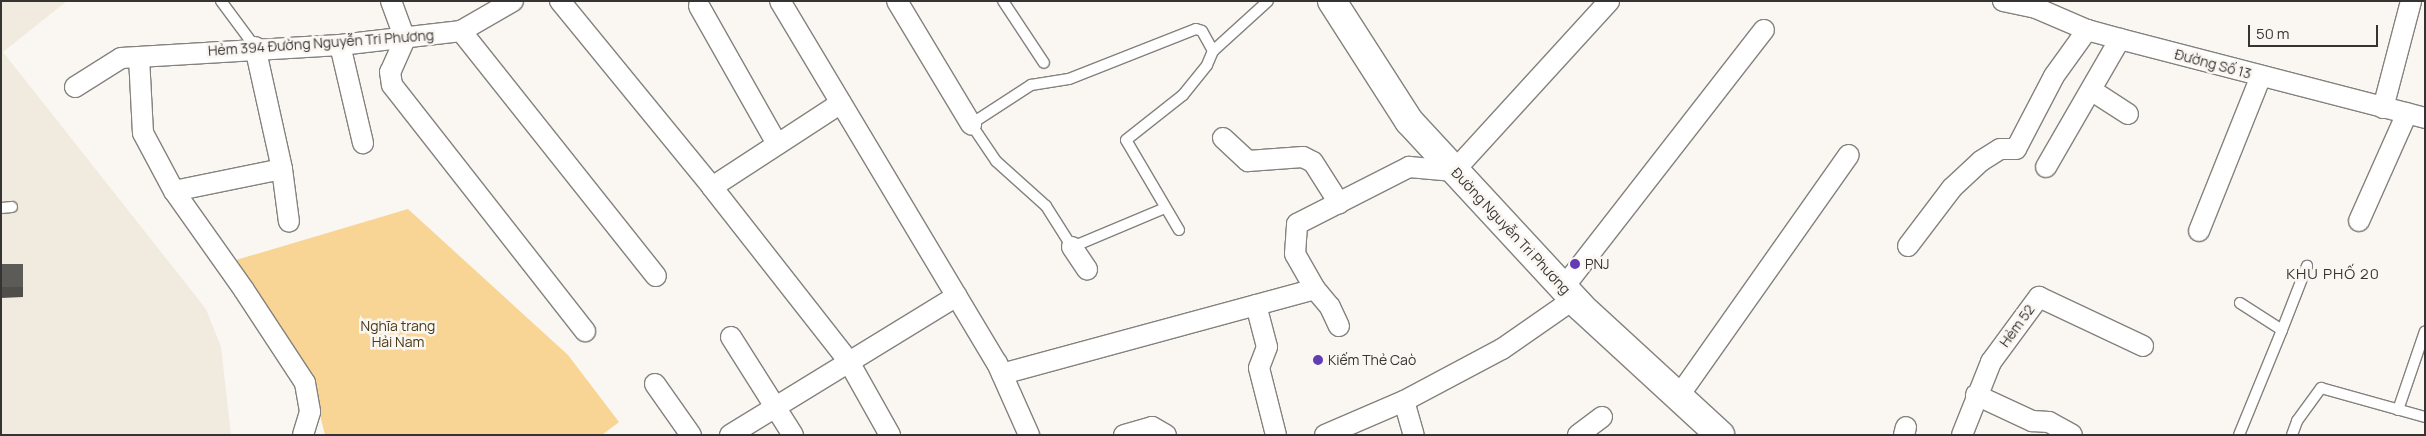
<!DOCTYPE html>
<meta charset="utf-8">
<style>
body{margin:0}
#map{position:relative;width:2426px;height:436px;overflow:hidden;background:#faf7f2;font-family:Manrope,sans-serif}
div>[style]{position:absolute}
.built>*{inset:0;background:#f1eadf}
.green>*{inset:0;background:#f9d595}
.roads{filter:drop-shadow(1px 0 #84827e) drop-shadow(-1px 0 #84827e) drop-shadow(0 1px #84827e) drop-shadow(0 -1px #84827e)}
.lane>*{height:10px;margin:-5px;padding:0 5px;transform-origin:5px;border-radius:5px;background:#fff}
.street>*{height:20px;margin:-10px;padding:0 10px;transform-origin:10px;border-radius:10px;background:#fff}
.secondary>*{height:28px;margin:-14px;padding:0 14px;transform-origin:14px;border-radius:14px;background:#fff}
.wall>*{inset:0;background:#504e4b}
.building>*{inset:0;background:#5d5b57}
.dots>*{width:14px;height:14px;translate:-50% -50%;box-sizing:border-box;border:2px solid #faf7f2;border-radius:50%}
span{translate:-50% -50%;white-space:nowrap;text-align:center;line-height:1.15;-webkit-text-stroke:5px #faf7f2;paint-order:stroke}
.street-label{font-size:14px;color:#353432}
.poi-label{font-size:14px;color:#353432}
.left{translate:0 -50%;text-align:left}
.park-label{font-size:14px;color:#4a3815}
.neighbourhood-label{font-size:15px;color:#353432;letter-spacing:1px}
.frame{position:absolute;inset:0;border:2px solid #353432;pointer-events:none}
.scale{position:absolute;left:2248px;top:25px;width:130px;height:22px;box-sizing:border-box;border:2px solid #353432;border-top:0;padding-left:6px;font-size:15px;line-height:18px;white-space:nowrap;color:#353432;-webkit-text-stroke:4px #faf7f2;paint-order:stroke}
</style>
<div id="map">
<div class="built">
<i style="clip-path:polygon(1px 1px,67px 1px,3px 52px,206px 309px,221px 347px,231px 435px,1px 435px)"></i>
</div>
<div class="green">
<i style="clip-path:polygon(408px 209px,568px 355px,619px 422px,602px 435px,325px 435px,313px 387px,236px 260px)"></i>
</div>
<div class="roads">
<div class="lane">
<i style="left:221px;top:1px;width:57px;rotate:53.5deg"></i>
<i style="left:1003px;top:1px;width:74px;rotate:56.5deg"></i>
<i style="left:1px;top:208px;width:11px;rotate:-5deg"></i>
<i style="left:1165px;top:208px;width:101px;rotate:157.2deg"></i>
<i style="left:1072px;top:247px;width:49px;rotate:-122.4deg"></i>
<i style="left:1046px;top:206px;width:67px;rotate:-138deg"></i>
<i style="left:996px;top:161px;width:45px;rotate:-124deg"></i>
<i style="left:971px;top:124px;width:72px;rotate:-33deg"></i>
<i style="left:1031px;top:85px;width:38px;rotate:-9deg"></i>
<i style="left:1069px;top:79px;width:136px;rotate:-21.5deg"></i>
<i style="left:1196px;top:29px;width:6px;rotate:18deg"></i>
<i style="left:1202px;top:31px;width:23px;rotate:61deg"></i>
<i style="left:1179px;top:230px;width:104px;rotate:-120.5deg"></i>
<i style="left:1126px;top:140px;width:73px;rotate:-38.3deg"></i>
<i style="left:1183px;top:95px;width:38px;rotate:-51deg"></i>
<i style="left:1207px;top:65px;width:15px;rotate:-67deg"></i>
<i style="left:1213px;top:51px;width:74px;rotate:-42.3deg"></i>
<i style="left:2282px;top:330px;width:69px;rotate:-68.7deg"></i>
<i style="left:2398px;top:410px;width:83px;rotate:-71.1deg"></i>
<i style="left:2239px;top:435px;width:113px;rotate:-67.7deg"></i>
<i style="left:2282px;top:330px;width:50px;rotate:-147.3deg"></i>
<i style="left:2292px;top:435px;width:15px;rotate:-70deg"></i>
<i style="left:2297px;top:421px;width:41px;rotate:-54deg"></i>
<i style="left:2321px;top:388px;width:108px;rotate:15.6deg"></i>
</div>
<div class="street">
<i style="left:391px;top:1px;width:40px;rotate:69.8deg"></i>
<i style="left:405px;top:39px;width:36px;rotate:114deg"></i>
<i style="left:390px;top:72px;width:13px;rotate:81deg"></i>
<i style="left:392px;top:85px;width:313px;rotate:51.9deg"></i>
<i style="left:560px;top:1px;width:240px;rotate:50.7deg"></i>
<i style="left:780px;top:1px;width:422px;rotate:59.1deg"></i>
<i style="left:997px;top:363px;width:79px;rotate:66deg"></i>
<i style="left:897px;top:1px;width:144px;rotate:59deg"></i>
<i style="left:2003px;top:1px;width:34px;rotate:12deg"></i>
<i style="left:2036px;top:8px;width:56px;rotate:23.3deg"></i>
<i style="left:2087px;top:30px;width:34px;rotate:15deg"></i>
<i style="left:2120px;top:39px;width:315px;rotate:14.5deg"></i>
<i style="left:699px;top:6px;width:159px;rotate:60.5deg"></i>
<i style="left:461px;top:31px;width:313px;rotate:51.5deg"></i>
<i style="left:340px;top:45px;width:101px;rotate:76.8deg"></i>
<i style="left:255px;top:47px;width:125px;rotate:77.5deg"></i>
<i style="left:282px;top:169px;width:53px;rotate:82.5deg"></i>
<i style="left:139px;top:57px;width:76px;rotate:87deg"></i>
<i style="left:143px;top:133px;width:66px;rotate:61.9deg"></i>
<i style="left:174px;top:191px;width:121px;rotate:54.7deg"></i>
<i style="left:244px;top:290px;width:111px;rotate:56.7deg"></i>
<i style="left:305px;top:383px;width:29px;rotate:80deg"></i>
<i style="left:310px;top:412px;width:24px;rotate:107deg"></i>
<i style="left:75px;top:87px;width:54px;rotate:-32.2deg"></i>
<i style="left:121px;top:58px;width:219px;rotate:-3.4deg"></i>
<i style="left:340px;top:45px;width:122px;rotate:-6.6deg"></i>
<i style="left:461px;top:31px;width:60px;rotate:-30deg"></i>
<i style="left:2091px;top:90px;width:44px;rotate:33deg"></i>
<i style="left:841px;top:103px;width:154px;rotate:146.9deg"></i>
<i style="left:712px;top:187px;width:222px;rotate:51.9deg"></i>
<i style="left:849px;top:362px;width:84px;rotate:60.7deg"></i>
<i style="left:2383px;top:108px;width:111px;rotate:-75.3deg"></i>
<i style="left:1223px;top:138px;width:34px;rotate:43deg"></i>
<i style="left:1248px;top:161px;width:55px;rotate:-4.2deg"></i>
<i style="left:1303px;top:157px;width:11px;rotate:27deg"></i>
<i style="left:1313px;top:162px;width:49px;rotate:57.6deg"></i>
<i style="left:2046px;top:167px;width:148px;rotate:-60deg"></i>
<i style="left:174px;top:191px;width:110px;rotate:-11.5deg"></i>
<i style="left:2359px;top:221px;width:118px;rotate:-66deg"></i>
<i style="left:2199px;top:231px;width:167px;rotate:-68.2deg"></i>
<i style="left:1908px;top:246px;width:73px;rotate:-52.8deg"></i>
<i style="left:1952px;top:188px;width:40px;rotate:-43deg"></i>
<i style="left:1981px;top:161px;width:22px;rotate:-32deg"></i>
<i style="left:2000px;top:149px;width:16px"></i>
<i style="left:2016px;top:149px;width:82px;rotate:-62.5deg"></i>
<i style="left:2054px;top:76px;width:57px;rotate:-54.3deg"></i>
<i style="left:1072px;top:247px;width:27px;rotate:56deg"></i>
<i style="left:1563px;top:288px;width:327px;rotate:-52.1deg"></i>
<i style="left:1315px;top:289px;width:23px;rotate:50deg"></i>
<i style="left:1330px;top:307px;width:21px;rotate:65deg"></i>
<i style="left:1256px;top:305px;width:43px;rotate:75.3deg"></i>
<i style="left:1267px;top:347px;width:22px;rotate:111deg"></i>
<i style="left:1259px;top:368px;width:69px;rotate:75.8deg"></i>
<i style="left:731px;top:337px;width:116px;rotate:57.7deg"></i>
<i style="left:1002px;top:374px;width:324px;rotate:-15.2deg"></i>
<i style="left:1315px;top:289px;width:40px;rotate:-119.7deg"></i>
<i style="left:1295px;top:254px;width:30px;rotate:-86deg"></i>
<i style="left:1297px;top:224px;width:126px;rotate:-27deg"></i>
<i style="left:1409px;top:167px;width:45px;rotate:5.1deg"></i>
<i style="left:1454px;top:171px;width:230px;rotate:-47.6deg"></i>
<i style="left:655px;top:384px;width:62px;rotate:54.8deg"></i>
<i style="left:1976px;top:395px;width:62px;rotate:24.9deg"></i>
<i style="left:2032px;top:421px;width:17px;rotate:3deg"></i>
<i style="left:2049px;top:422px;width:26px;rotate:29deg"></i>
<i style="left:1678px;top:397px;width:296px;rotate:-54.8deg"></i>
<i style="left:1404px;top:401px;width:35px;rotate:74deg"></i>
<i style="left:730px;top:435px;width:266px;rotate:-31.5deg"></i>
<i style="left:1124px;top:435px;width:29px;rotate:-16deg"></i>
<i style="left:1152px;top:427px;width:16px;rotate:30deg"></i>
<i style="left:1325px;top:435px;width:86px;rotate:-23.3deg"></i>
<i style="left:1404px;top:401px;width:111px;rotate:-28deg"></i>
<i style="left:1502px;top:349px;width:88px;rotate:-34.8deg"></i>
<i style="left:1578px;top:435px;width:30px;rotate:-37deg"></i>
<i style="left:1904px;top:435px;width:8px;rotate:-76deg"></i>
<i style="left:1962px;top:435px;width:79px;rotate:-68.3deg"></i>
<i style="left:1991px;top:362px;width:81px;rotate:-53.6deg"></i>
<i style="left:2039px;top:297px;width:115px;rotate:25.2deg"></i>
</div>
<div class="secondary">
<i style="left:1332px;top:1px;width:143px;rotate:57.3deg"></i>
<i style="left:1409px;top:121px;width:253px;rotate:47.2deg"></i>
<i style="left:1581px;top:307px;width:189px;rotate:42.6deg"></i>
</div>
</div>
<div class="wall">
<i style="clip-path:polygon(1px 264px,23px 264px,23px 297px,1px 298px)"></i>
</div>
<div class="building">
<i style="clip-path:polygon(1px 264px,23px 264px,23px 287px,1px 287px)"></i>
</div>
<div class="dots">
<i style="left:1575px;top:264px;background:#613cb4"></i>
<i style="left:1318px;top:360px;background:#613cb4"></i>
</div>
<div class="street-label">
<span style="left:321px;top:43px;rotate:-4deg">Hẻm 394 Đường Nguyễn Tri Phương</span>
<span style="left:2213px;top:64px;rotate:15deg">Đường Số 13</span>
<span style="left:1511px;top:231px;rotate:47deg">Đường Nguyễn Tri Phương</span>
<span style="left:2017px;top:326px;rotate:-54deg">Hẻm 52</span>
</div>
<div class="poi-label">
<span class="left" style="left:1585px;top:264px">PNJ</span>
<span class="left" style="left:1328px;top:360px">Kiếm Thẻ Caò</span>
</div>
<div class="park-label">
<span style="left:398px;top:334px">Nghĩa trang<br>Hải Nam</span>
</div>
<div class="neighbourhood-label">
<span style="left:2333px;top:274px">KHU PHỐ 20</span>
</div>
<div class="frame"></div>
<div class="scale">50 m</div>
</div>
